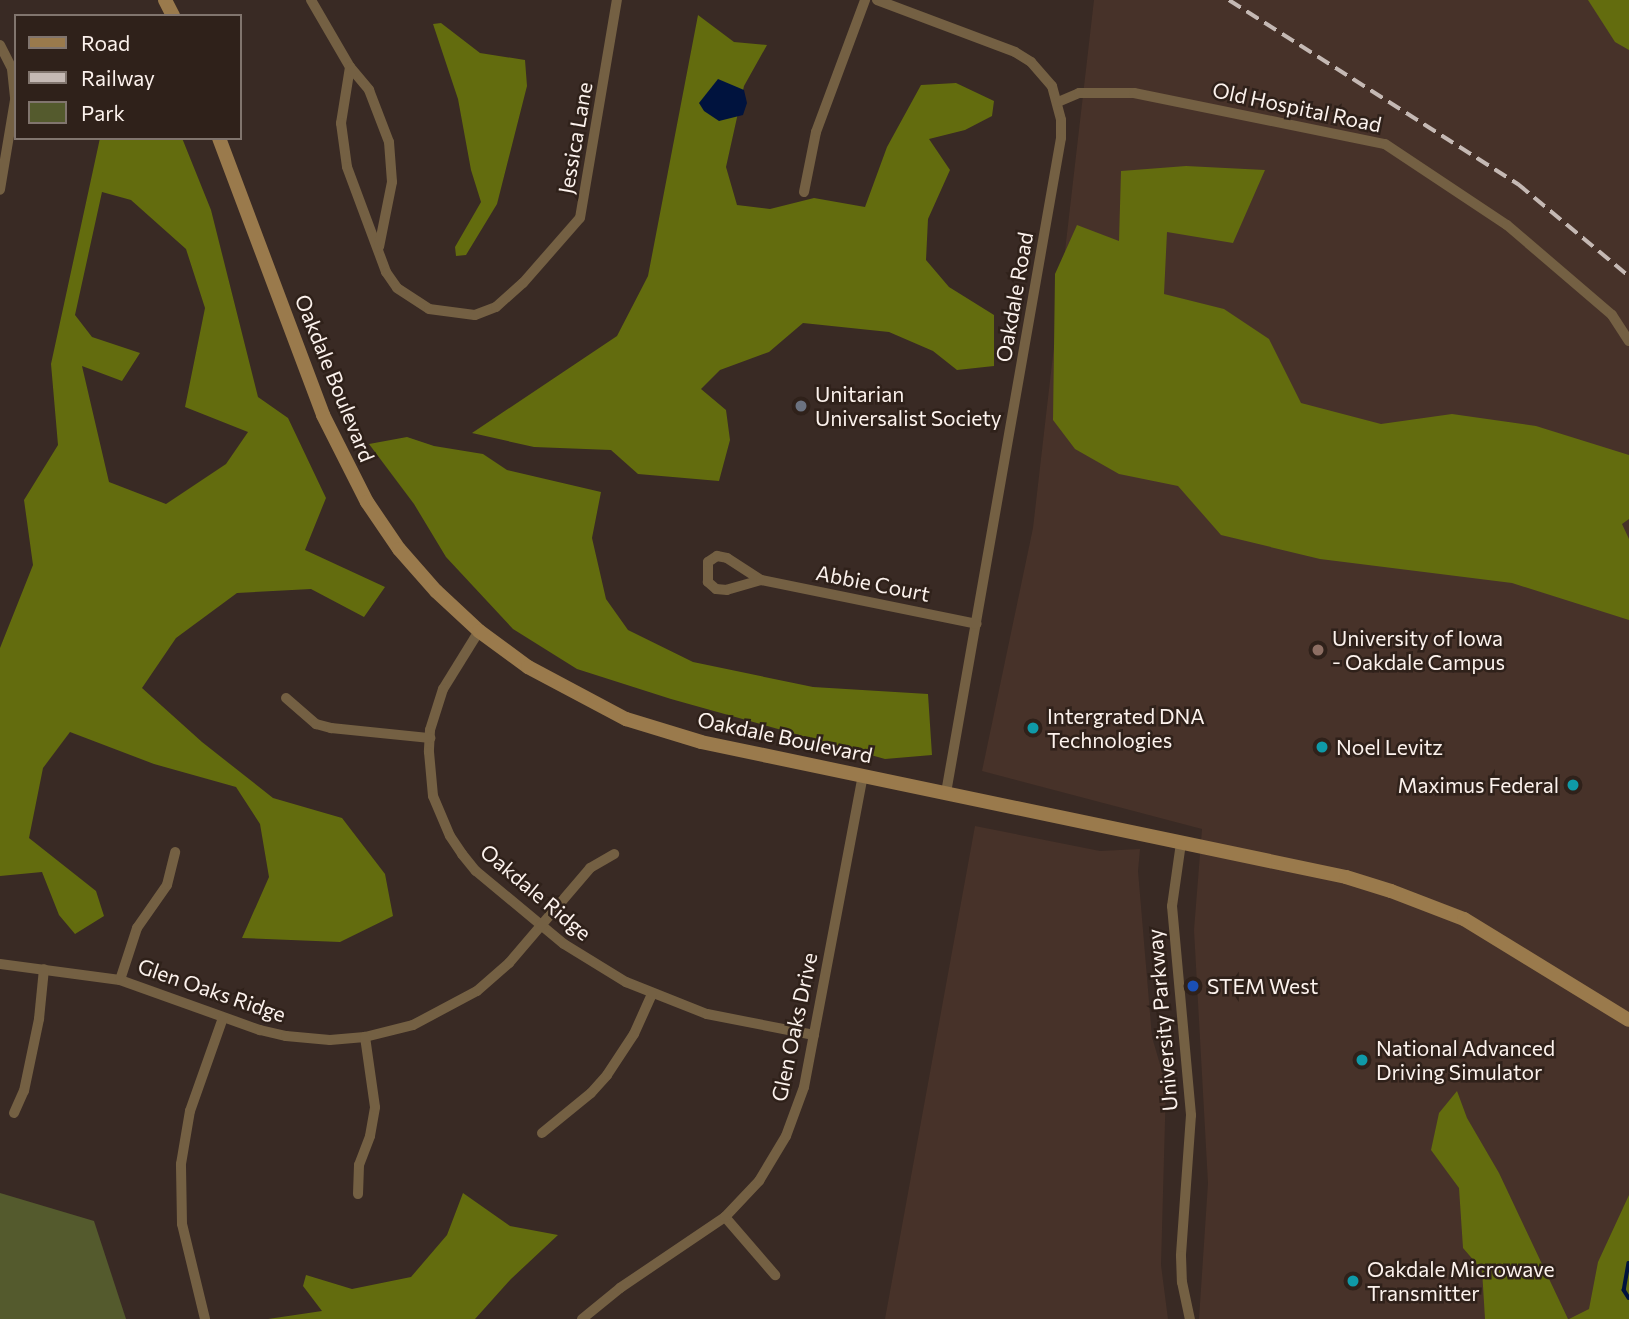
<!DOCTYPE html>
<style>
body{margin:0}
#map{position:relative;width:1629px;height:1319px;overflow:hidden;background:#392a24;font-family:Commissioner,sans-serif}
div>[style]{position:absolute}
.built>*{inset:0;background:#473229}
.green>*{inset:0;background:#545a2d}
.forest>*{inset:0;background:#636c0e}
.water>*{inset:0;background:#00133e}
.stream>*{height:3.5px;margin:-1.75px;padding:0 1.75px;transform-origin:1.75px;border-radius:1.75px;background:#00133e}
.street>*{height:10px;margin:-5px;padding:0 5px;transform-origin:5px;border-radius:5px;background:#746043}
.secondary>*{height:14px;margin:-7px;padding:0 7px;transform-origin:7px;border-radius:7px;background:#9a7a4c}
.rail>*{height:3.5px;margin-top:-1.75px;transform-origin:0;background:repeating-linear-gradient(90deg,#c5b9b4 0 14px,transparent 0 21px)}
.dots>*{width:19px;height:19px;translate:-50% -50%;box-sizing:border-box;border:4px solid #2f211a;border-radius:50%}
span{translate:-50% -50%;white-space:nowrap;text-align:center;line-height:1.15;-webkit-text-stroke:5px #2f211a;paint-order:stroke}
.street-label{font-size:21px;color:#fcf2ed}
.poi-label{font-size:21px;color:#fcf2ed}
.left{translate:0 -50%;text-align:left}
.right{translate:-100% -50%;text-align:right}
.legend{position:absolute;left:14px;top:14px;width:228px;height:126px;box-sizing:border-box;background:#2f211a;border:2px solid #81756e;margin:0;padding:9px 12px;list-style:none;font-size:21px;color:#fcf2ed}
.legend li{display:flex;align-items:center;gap:14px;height:35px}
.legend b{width:35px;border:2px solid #81756e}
</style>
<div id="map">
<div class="built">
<i style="clip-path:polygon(1094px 0,1629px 0,1629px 1319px,1199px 1319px,1208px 1183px,1194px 930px,1202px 829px,982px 771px,1033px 528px)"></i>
<i style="clip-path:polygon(975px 826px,1100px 851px,1140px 849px,1138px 871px,1152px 1037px,1166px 1085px,1161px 1265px,1168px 1319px,885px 1319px)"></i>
</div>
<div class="green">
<i style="clip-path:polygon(0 1193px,94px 1221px,126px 1319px,0 1319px)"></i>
</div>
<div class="forest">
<i style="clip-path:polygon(1588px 0,1629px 0,1629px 50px,1615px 42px)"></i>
<i style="clip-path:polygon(698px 15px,734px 42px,767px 45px,744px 86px,726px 167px,737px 205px,770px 209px,814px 198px,865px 207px,887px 147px,921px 85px,956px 83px,994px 101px,992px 116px,965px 130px,929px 139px,950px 170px,928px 219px,926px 260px,949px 287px,994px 315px,994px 366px,957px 370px,933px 351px,889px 332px,803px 323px,769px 352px,720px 370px,701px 389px,726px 410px,730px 440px,719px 481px,638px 474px,611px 450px,534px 447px,472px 433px,617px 336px,648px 276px)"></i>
<i style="clip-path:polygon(441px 23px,480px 53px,525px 60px,527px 86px,497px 204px,466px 255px,456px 256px,455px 247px,481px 202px,471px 170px,458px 99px,433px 24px)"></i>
<i style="clip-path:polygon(evenodd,100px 138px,182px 138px,211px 210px,258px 397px,288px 418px,326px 498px,305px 550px,385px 587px,364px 617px,311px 589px,237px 593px,176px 638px,142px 688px,202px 742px,273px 798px,342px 818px,385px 874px,393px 916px,340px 942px,242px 938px,269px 877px,260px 824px,236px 787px,154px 764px,70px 732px,43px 768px,29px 838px,96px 891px,104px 916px,75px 934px,59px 915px,42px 872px,0 876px,0 648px,33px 565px,24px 500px,58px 445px,51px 364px,100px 138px,102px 192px,131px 200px,186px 249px,205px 308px,185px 407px,248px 432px,226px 464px,166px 504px,109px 482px,82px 366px,122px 381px,140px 353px,92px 337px,75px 315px,102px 192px)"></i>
<i style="clip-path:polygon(1186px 166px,1265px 170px,1233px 243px,1167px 232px,1164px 294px,1224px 309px,1269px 339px,1301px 403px,1381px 424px,1452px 414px,1536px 426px,1629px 455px,1629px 519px,1622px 524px,1629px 539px,1629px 620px,1512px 583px,1320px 559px,1221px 535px,1178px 486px,1119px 474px,1075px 449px,1053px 420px,1055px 274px,1077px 225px,1119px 241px,1121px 171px)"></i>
<i style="clip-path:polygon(407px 437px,434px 446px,483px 454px,507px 470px,601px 492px,592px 538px,606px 599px,628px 630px,693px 662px,813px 687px,928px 694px,932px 755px,885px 759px,671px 699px,577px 669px,513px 629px,446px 557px,414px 504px,369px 444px)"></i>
<i style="clip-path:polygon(1457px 1091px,1467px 1118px,1499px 1173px,1568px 1319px,1485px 1319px,1482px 1270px,1463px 1248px,1459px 1188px,1431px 1150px,1439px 1113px)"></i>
<i style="clip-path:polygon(463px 1193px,510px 1226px,558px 1235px,511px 1279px,475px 1319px,268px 1319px,322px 1311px,303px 1286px,306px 1275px,352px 1289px,411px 1277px,447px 1235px)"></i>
<i style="clip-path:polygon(1629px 1195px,1629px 1319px,1569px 1319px,1589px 1309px,1598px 1262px)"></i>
</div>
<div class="water">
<i style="clip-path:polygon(718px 79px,744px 90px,747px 103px,743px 115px,719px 121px,704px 111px,699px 103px)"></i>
</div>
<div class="stream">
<i style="left:1629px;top:1263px;width:27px;rotate:100deg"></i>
<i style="left:1624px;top:1290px;width:9px;rotate:58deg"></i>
</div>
<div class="street">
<i style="left:311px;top:0;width:78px;rotate:59.8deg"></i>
<i style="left:350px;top:67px;width:57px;rotate:99.1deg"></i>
<i style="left:341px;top:123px;width:44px;rotate:82.2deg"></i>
<i style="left:347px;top:167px;width:112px;rotate:69.6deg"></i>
<i style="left:386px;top:272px;width:19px;rotate:55deg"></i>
<i style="left:397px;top:288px;width:38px;rotate:33deg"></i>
<i style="left:429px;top:309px;width:46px;rotate:7.4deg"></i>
<i style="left:475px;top:315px;width:22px;rotate:-21deg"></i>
<i style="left:496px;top:307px;width:36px;rotate:-42deg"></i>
<i style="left:523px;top:283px;width:86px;rotate:-48.8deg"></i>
<i style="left:580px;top:218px;width:221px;rotate:-80.4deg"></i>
<i style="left:877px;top:0;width:147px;rotate:20.6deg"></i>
<i style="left:1015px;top:52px;width:19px;rotate:32deg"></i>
<i style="left:1031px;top:62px;width:32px;rotate:49deg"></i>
<i style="left:1052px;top:86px;width:35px;rotate:75deg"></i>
<i style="left:1061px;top:120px;width:18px;rotate:90deg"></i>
<i style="left:1061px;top:138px;width:665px;rotate:99.96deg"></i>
<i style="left:0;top:45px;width:27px;rotate:63deg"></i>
<i style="left:12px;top:69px;width:31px;rotate:84deg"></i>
<i style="left:15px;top:100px;width:91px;rotate:99.5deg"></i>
<i style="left:350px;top:67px;width:30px;rotate:50deg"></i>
<i style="left:369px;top:90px;width:56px;rotate:69deg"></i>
<i style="left:389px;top:142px;width:40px;rotate:85.7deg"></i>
<i style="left:392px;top:182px;width:66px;rotate:101.3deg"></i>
<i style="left:1058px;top:102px;width:23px;rotate:-23deg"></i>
<i style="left:1079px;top:93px;width:55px"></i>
<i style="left:1134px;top:93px;width:256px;rotate:11.5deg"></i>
<i style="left:1385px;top:144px;width:146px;rotate:33.6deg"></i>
<i style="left:1507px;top:225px;width:138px;rotate:40.6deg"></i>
<i style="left:1612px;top:315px;width:31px;rotate:57deg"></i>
<i style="left:804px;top:192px;width:61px;rotate:-78.7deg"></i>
<i style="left:816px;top:132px;width:141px;rotate:-69.6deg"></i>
<i style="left:761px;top:580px;width:35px;rotate:164deg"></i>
<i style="left:727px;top:590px;width:11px;rotate:-175deg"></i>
<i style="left:716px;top:589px;width:11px;rotate:-139deg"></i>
<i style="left:708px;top:582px;width:20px;rotate:-90deg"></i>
<i style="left:708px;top:562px;width:11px;rotate:-34deg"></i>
<i style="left:717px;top:556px;width:10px;rotate:11deg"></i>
<i style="left:727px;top:558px;width:40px;rotate:32.9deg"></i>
<i style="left:761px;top:580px;width:220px;rotate:11.5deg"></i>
<i style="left:479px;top:631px;width:68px;rotate:121.8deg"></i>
<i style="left:443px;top:689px;width:43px;rotate:107.6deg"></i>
<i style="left:430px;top:730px;width:22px;rotate:93deg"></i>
<i style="left:429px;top:752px;width:44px;rotate:84.8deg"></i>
<i style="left:433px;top:796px;width:43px;rotate:67deg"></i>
<i style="left:450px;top:836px;width:22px;rotate:56deg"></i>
<i style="left:462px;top:854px;width:22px;rotate:51deg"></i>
<i style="left:476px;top:871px;width:114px;rotate:39.7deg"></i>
<i style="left:564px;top:944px;width:73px;rotate:31.5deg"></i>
<i style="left:626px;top:982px;width:87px;rotate:21.6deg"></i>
<i style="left:707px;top:1014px;width:109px;rotate:11.1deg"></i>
<i style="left:286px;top:698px;width:40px;rotate:41deg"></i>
<i style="left:316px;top:724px;width:16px;rotate:15deg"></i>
<i style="left:331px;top:728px;width:100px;rotate:5.8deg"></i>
<i style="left:1181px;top:843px;width:64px;rotate:98.1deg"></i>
<i style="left:1172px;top:906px;width:210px;rotate:84.8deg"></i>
<i style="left:1191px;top:1115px;width:141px;rotate:94.1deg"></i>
<i style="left:1181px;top:1256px;width:26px;rotate:88deg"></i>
<i style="left:1182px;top:1282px;width:38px;rotate:78deg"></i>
<i style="left:0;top:964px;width:121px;rotate:7.6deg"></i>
<i style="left:120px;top:980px;width:149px;rotate:19.7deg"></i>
<i style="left:260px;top:1030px;width:27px;rotate:13deg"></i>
<i style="left:286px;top:1036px;width:44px;rotate:5.2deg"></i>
<i style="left:330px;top:1040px;width:35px;rotate:-5deg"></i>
<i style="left:365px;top:1037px;width:49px;rotate:-14deg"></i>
<i style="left:413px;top:1025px;width:72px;rotate:-28deg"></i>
<i style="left:477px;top:991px;width:43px;rotate:-41.2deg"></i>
<i style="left:509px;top:963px;width:125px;rotate:-49.5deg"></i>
<i style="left:590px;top:868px;width:28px;rotate:-30deg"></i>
<i style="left:120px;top:980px;width:55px;rotate:-71.9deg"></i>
<i style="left:137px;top:928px;width:52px;rotate:-55.1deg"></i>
<i style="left:167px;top:885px;width:34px;rotate:-76deg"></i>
<i style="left:14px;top:1113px;width:24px;rotate:-66deg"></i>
<i style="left:24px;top:1091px;width:74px;rotate:-78.2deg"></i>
<i style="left:39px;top:1019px;width:50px;rotate:-84.3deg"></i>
<i style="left:542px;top:1133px;width:63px;rotate:-39.2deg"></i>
<i style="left:591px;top:1093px;width:24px;rotate:-48deg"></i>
<i style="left:607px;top:1075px;width:49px;rotate:-56.6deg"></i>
<i style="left:634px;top:1034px;width:44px;rotate:-65.8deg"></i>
<i style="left:358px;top:1194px;width:29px;rotate:-88deg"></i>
<i style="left:359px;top:1165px;width:31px;rotate:-69deg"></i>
<i style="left:370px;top:1136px;width:29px;rotate:-80deg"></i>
<i style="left:375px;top:1107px;width:71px;rotate:-98.1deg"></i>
<i style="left:725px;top:1217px;width:77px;rotate:49.2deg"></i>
<i style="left:205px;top:1319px;width:98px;rotate:-103.6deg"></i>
<i style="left:182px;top:1224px;width:60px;rotate:-91deg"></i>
<i style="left:181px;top:1164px;width:54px;rotate:-80.4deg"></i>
<i style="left:190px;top:1111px;width:99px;rotate:-70.5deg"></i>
<i style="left:582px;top:1319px;width:49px;rotate:-39.2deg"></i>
<i style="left:620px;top:1288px;width:127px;rotate:-34.1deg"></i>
<i style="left:725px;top:1217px;width:50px;rotate:-46.6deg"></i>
<i style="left:759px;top:1181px;width:52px;rotate:-59deg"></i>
<i style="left:786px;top:1136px;width:52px;rotate:-69.8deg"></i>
<i style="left:804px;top:1087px;width:317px;rotate:-79.3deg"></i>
</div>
<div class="secondary">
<i style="left:165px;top:0;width:18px;rotate:63deg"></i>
<i style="left:219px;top:138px;width:296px;rotate:69.4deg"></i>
<i style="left:323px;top:415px;width:97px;rotate:63.2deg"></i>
<i style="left:367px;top:502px;width:57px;rotate:55.8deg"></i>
<i style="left:399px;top:549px;width:56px;rotate:48.6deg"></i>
<i style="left:436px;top:591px;width:59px;rotate:42.9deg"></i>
<i style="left:479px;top:631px;width:61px;rotate:36.3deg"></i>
<i style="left:528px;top:667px;width:111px;rotate:28deg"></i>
<i style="left:626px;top:719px;width:78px;rotate:17deg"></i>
<i style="left:701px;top:742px;width:659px;rotate:11.82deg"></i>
<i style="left:1346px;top:877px;width:47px;rotate:17.3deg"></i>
<i style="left:1391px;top:891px;width:78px;rotate:21deg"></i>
<i style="left:1464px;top:919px;width:193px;rotate:31.5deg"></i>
</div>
<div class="rail">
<i style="left:1229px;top:0;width:343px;rotate:32.5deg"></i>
<i style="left:1518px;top:184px;width:144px;rotate:39.7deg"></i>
</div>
<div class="dots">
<i style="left:801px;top:406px;background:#6b7280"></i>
<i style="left:1318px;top:650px;background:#8d6e63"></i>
<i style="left:1033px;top:728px;background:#0f9aa8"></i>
<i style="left:1322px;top:747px;background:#0f9aa8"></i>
<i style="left:1573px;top:785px;background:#0f9aa8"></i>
<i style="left:1193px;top:986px;background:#1a4fb4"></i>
<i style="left:1362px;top:1060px;background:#0f9aa8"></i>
<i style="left:1353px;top:1281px;background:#0f9aa8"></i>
</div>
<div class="street-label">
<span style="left:1297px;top:107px;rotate:12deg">Old Hospital Road</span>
<span style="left:575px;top:138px;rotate:-80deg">Jessica Lane</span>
<span style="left:1014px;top:297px;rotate:-80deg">Oakdale Road</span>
<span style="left:335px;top:378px;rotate:68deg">Oakdale Boulevard</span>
<span style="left:873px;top:583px;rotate:11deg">Abbie Court</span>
<span style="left:785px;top:737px;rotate:12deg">Oakdale Boulevard</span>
<span style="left:536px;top:892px;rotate:40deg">Oakdale Ridge</span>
<span style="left:212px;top:990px;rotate:19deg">Glen Oaks Ridge</span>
<span style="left:1162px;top:1020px;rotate:-95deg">University Parkway</span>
<span style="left:794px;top:1027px;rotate:-78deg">Glen Oaks Drive</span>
</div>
<div class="poi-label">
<span class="left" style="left:815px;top:406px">Unitarian<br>Universalist Society</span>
<span class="left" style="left:1332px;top:650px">University of Iowa<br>- Oakdale Campus</span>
<span class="left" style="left:1047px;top:728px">Intergrated DNA<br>Technologies</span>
<span class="left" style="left:1336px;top:747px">Noel Levitz</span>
<span class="right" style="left:1559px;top:785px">Maximus Federal</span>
<span class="left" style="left:1207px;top:986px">STEM West</span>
<span class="left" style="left:1376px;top:1060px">National Advanced<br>Driving Simulator</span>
<span class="left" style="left:1367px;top:1281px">Oakdale Microwave<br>Transmitter</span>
</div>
<ul class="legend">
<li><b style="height:9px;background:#9a7a4c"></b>Road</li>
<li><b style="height:9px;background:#c5b9b4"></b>Railway</li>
<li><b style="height:19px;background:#545a2d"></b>Park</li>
</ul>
</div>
